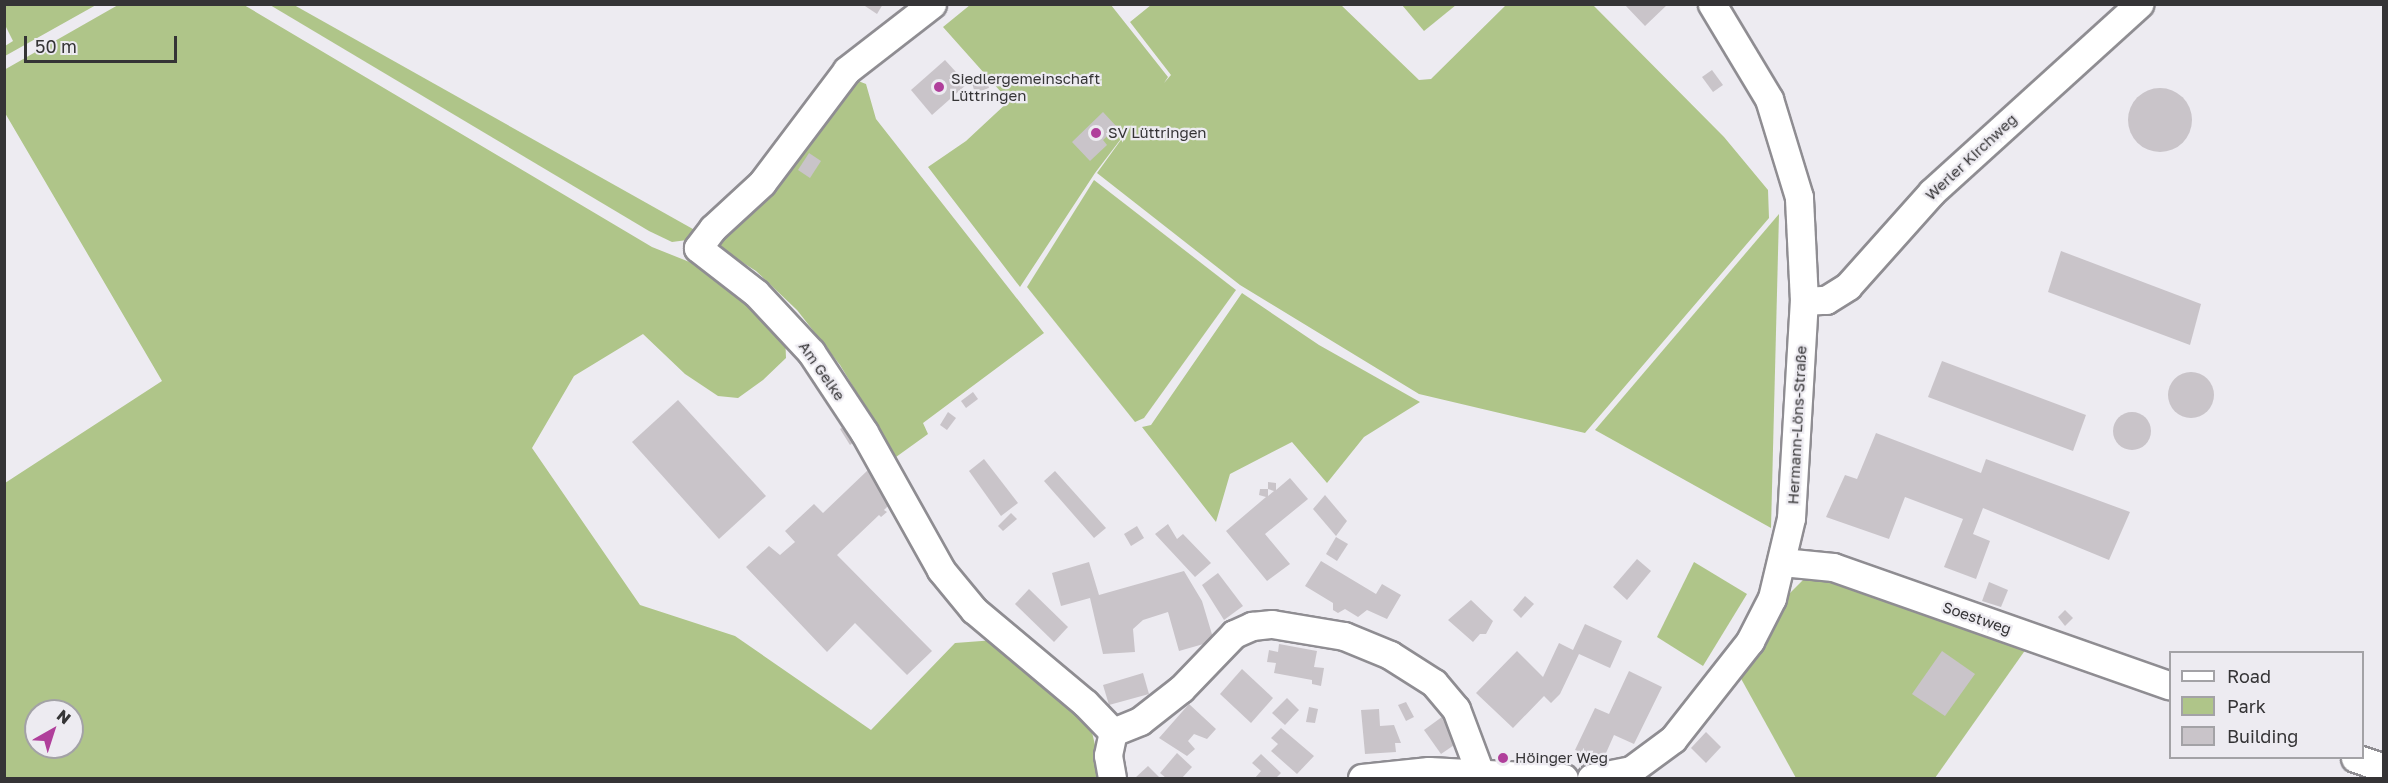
<!DOCTYPE html>
<meta charset="utf-8">
<style>
body{margin:0}
#map{position:relative;width:2388px;height:783px;overflow:hidden;background:#edebf1;font-family:"Golos Text",sans-serif}
div>[style]{position:absolute}
.green>*{inset:0;background:#afc589}
.building>*{inset:0;background:#c9c4c9}
.round{border-radius:50%}
.roads{filter:drop-shadow(2px 0 #8f8d92) drop-shadow(-2px 0 #8f8d92) drop-shadow(0 2px #8f8d92) drop-shadow(0 -2px #8f8d92)}
.minor>*{height:27px;margin:-13.5px;padding:0 13.5px;transform-origin:13.5px;border-radius:13.5px;background:#fff}
.dots>*{width:16px;height:16px;translate:-50% -50%;box-sizing:border-box;border:3px solid #edebf1;border-radius:50%}
span{translate:-50% -50%;white-space:nowrap;text-align:center;line-height:1.15;-webkit-text-stroke:4.5px #edebf1;paint-order:stroke}
.poi-label{font-size:15px;color:#353436}
.left{translate:0 -50%;text-align:left}
.street-label{font-size:15px;color:#353436}
.frame{position:absolute;inset:0;border:6px solid #353436;pointer-events:none}
.legend{position:absolute;left:2169px;top:651px;width:195px;height:108px;box-sizing:border-box;background:#edebf1;border:2px solid #a3a2a6;margin:0;padding:8px 10px;list-style:none;font-size:18px;color:#353436}
.legend li{display:flex;align-items:center;gap:12px;height:30px}
.legend b{width:30px;border:2px solid #a3a2a6}
.north{position:absolute;left:24px;top:699px;width:60px;height:60px;box-sizing:border-box;background:#edebf1;border:2px solid #a3a2a6;border-radius:50%;rotate:39deg;font-size:16px;font-weight:700;line-height:24px;text-align:center;color:#353436}
.north::after{content:'';display:block;margin:auto;width:21px;height:27px;background:#b03f9b;clip-path:polygon(50% 0,100% 100%,50% 72%,0 100%)}
.scale{position:absolute;left:24px;top:36px;width:153px;height:27px;box-sizing:border-box;border:3px solid #353436;border-top:0;padding-left:8px;font-size:18px;line-height:21px;white-space:nowrap;color:#353436;-webkit-text-stroke:4px #edebf1;paint-order:stroke}
</style>
<div id="map">
<div class="green">
<i style="clip-path:polygon(5px 4px,96px 4px,96px 5px,5px 56px,5px 46px,13px 41px,5px 25px)"></i>
<i style="clip-path:polygon(evenodd,118px 5px,244px 5px,652px 247px,712px 271px,785px 332px,786px 358px,763px 380px,738px 398px,718px 396px,685px 374px,643px 334px,574px 376px,532px 448px,640px 605px,735px 636px,871px 730px,955px 643px,995px 640px,1090px 724px,1103px 778px,5px 778px,5px 483px,162px 381px,5px 113px,4px 70px,118px 5px,36px 711px,72px 711px,72px 747px,36px 747px,36px 711px)"></i>
<i style="clip-path:polygon(270px 5px,294px 5px,700px 233px,687px 240px,672px 242px,649px 231px)"></i>
<i style="clip-path:polygon(970px 5px,1111px 5px,1168px 77px,1164px 83px,1171px 75px,1130px 22px,1151px 5px,1341px 5px,1419px 80px,1431px 79px,1506px 5px,1593px 5px,1724px 137px,1768px 190px,1769px 218px,1585px 433px,1419px 394px,1240px 285px,1097px 173px,1136px 119px,1095px 173px,1020px 287px,928px 167px,966px 141px,1009px 101px,943px 27px)"></i>
<i style="clip-path:polygon(1402px 5px,1456px 5px,1424px 31px)"></i>
<i style="clip-path:polygon(853px 79px,866px 84px,876px 119px,1044px 333px,923px 423px,928px 434px,896px 457px,840px 365px,797px 310px,756px 271px,737px 259px,730px 268px,715px 254px,718px 229px)"></i>
<i style="clip-path:polygon(1094px 180px,1236px 290px,1144px 418px,1135px 422px,1027px 287px)"></i>
<i style="clip-path:polygon(1779px 214px,1771px 528px,1595px 430px)"></i>
<i style="clip-path:polygon(1242px 293px,1319px 345px,1420px 402px,1364px 437px,1327px 483px,1292px 442px,1230px 474px,1216px 522px,1142px 427px,1151px 425px)"></i>
<i style="clip-path:polygon(1694px 562px,1747px 594px,1703px 666px,1657px 637px)"></i>
<i style="clip-path:polygon(1829px 575px,2026px 649px,1935px 778px,1796px 778px,1739px 675px,1785px 598px,1805px 578px)"></i>
</div>
<div class="building">
<i style="clip-path:polygon(862px 4px,883px 4px,877px 14px)"></i>
<i style="clip-path:polygon(1620px 4px,1668px 4px,1645px 26px,1625px 5px)"></i>
<i style="clip-path:polygon(945px 60px,967px 84px,932px 115px,911px 90px)"></i>
<i style="clip-path:polygon(1712px 70px,1723px 85px,1713px 92px,1702px 77px)"></i>
<i style="clip-path:polygon(985px 76px,989px 88px,975px 93px,971px 80px)"></i>
<i class="round" style="left:2128px;top:88px;width:64px;height:64px"></i>
<i style="clip-path:polygon(1103px 112px,1117px 127px,1103px 140px,1107px 145px,1090px 161px,1072px 142px)"></i>
<i style="clip-path:polygon(809px 153px,821px 161px,810px 178px,798px 170px)"></i>
<i style="clip-path:polygon(2061px 251px,2201px 304px,2190px 345px,2048px 292px)"></i>
<i style="clip-path:polygon(1942px 361px,2086px 415px,2073px 451px,1928px 397px)"></i>
<i class="round" style="left:2168px;top:372px;width:46px;height:46px"></i>
<i style="clip-path:polygon(973px 392px,978px 399px,966px 408px,961px 401px)"></i>
<i style="clip-path:polygon(678px 400px,766px 496px,719px 539px,632px 442px)"></i>
<i style="clip-path:polygon(948px 412px,956px 418px,947px 430px,940px 425px)"></i>
<i class="round" style="left:2113px;top:412px;width:38px;height:38px"></i>
<i style="clip-path:polygon(851px 422px,860px 438px,850px 445px,840px 429px)"></i>
<i style="clip-path:polygon(1876px 433px,1981px 473px,1986px 459px,2130px 512px,2109px 560px,1983px 508px,1973px 534px,1990px 541px,1976px 579px,1944px 567px,1963px 519px,1905px 497px,1889px 539px,1826px 517px,1845px 475px,1857px 479px)"></i>
<i style="clip-path:polygon(984px 459px,1018px 503px,1001px 516px,969px 471px)"></i>
<i style="clip-path:polygon(868px 470px,895px 499px,884px 510px,887px 512px,881px 517px,879px 515px,837px 555px,932px 651px,907px 675px,855px 623px,827px 652px,746px 567px,769px 546px,780px 555px,795px 542px,785px 531px,814px 504px,823px 513px)"></i>
<i style="clip-path:polygon(1055px 471px,1106px 528px,1094px 538px,1044px 481px)"></i>
<i style="clip-path:polygon(1290px 478px,1308px 499px,1265px 534px,1290px 564px,1267px 581px,1226px 531px,1266px 497px,1259px 495px,1260px 489px,1268px 489px,1268px 496px,1274px 491px,1268px 489px,1268px 482px,1276px 483px,1276px 490px)"></i>
<i style="clip-path:polygon(1325px 495px,1347px 521px,1336px 536px,1313px 509px)"></i>
<i style="clip-path:polygon(1011px 513px,1017px 519px,1003px 531px,998px 526px)"></i>
<i style="clip-path:polygon(1168px 524px,1177px 539px,1183px 534px,1211px 563px,1195px 577px,1155px 534px)"></i>
<i style="clip-path:polygon(1137px 526px,1144px 538px,1131px 546px,1124px 534px)"></i>
<i style="clip-path:polygon(1336px 537px,1348px 544px,1337px 561px,1326px 554px)"></i>
<i style="clip-path:polygon(1637px 559px,1651px 571px,1627px 600px,1613px 587px)"></i>
<i style="clip-path:polygon(1321px 561px,1376px 594px,1382px 584px,1401px 595px,1387px 619px,1367px 610px,1358px 617px,1345px 609px,1338px 613px,1333px 610px,1333px 603px,1305px 586px)"></i>
<i style="clip-path:polygon(1089px 562px,1099px 595px,1184px 571px,1202px 601px,1214px 641px,1179px 651px,1168px 612px,1143px 620px,1133px 629px,1135px 652px,1103px 654px,1090px 598px,1061px 606px,1052px 573px)"></i>
<i style="clip-path:polygon(1218px 573px,1243px 606px,1224px 620px,1202px 585px)"></i>
<i style="clip-path:polygon(1989px 582px,2008px 590px,2001px 607px,1982px 601px)"></i>
<i style="clip-path:polygon(1029px 589px,1068px 627px,1054px 642px,1015px 604px)"></i>
<i style="clip-path:polygon(1525px 596px,1534px 604px,1521px 618px,1513px 610px)"></i>
<i style="clip-path:polygon(1471px 600px,1493px 621px,1486px 634px,1480px 634px,1473px 642px,1448px 620px)"></i>
<i style="clip-path:polygon(2065px 610px,2073px 618px,2065px 626px,2058px 617px)"></i>
<i style="clip-path:polygon(1585px 624px,1622px 641px,1610px 668px,1579px 654px,1560px 694px,1551px 703px,1544px 696px,1513px 728px,1476px 693px,1517px 651px,1543px 677px,1559px 643px,1573px 650px)"></i>
<i style="clip-path:polygon(1279px 644px,1317px 651px,1314px 667px,1324px 668px,1321px 686px,1312px 684px,1312px 680px,1274px 673px,1276px 663px,1267px 662px,1269px 650px,1278px 652px)"></i>
<i style="clip-path:polygon(1942px 651px,1975px 674px,1945px 716px,1912px 694px)"></i>
<i style="clip-path:polygon(1242px 669px,1273px 698px,1251px 723px,1220px 694px)"></i>
<i style="clip-path:polygon(1629px 671px,1662px 687px,1634px 744px,1614px 735px,1602px 762px,1575px 750px,1595px 708px,1609px 714px)"></i>
<i style="clip-path:polygon(1143px 673px,1149px 694px,1109px 705px,1103px 685px)"></i>
<i style="clip-path:polygon(1287px 698px,1299px 710px,1285px 725px,1272px 713px)"></i>
<i style="clip-path:polygon(1406px 702px,1414px 717px,1406px 721px,1398px 705px)"></i>
<i style="clip-path:polygon(1189px 704px,1216px 729px,1207px 739px,1194px 734px,1188px 741px,1195px 749px,1187px 756px,1159px 738px)"></i>
<i style="clip-path:polygon(1309px 707px,1318px 709px,1315px 723px,1306px 722px)"></i>
<i style="clip-path:polygon(1379px 709px,1380px 726px,1394px 725px,1401px 743px,1395px 743px,1396px 752px,1365px 754px,1361px 710px)"></i>
<i style="clip-path:polygon(1446px 714px,1463px 739px,1441px 754px,1424px 730px)"></i>
<i style="clip-path:polygon(1281px 728px,1314px 756px,1297px 774px,1271px 751px,1278px 744px,1271px 738px)"></i>
<i style="clip-path:polygon(1706px 732px,1721px 747px,1706px 763px,1691px 748px)"></i>
<i style="clip-path:polygon(1177px 753px,1192px 767px,1182px 778px,1166px 778px,1160px 773px)"></i>
<i style="clip-path:polygon(1261px 754px,1281px 773px,1276px 778px,1255px 778px,1261px 771px,1252px 763px)"></i>
<i style="clip-path:polygon(1148px 766px,1160px 778px,1135px 778px)"></i>
</div>
<div class="roads">
<div class="minor">
<i style="left:932px;top:4px;width:108px;rotate:142.2deg"></i>
<i style="left:847px;top:70px;width:141px;rotate:127deg"></i>
<i style="left:762px;top:183px;width:67px;rotate:137.4deg"></i>
<i style="left:713px;top:228px;width:25px;rotate:127deg"></i>
<i style="left:698px;top:248px;width:73px;rotate:37.8deg"></i>
<i style="left:756px;top:293px;width:81px;rotate:47deg"></i>
<i style="left:811px;top:352px;width:96px;rotate:56.5deg"></i>
<i style="left:864px;top:432px;width:158px;rotate:60.8deg"></i>
<i style="left:941px;top:570px;width:52px;rotate:50.5deg"></i>
<i style="left:974px;top:610px;width:145px;rotate:40deg"></i>
<i style="left:1085px;top:703px;width:40px;rotate:46deg"></i>
<i style="left:1804px;top:301px;width:22px;rotate:-3deg"></i>
<i style="left:1826px;top:300px;width:26px;rotate:-32deg"></i>
<i style="left:1848px;top:286px;width:126px;rotate:-48.2deg"></i>
<i style="left:1932px;top:192px;width:280px;rotate:-42.2deg"></i>
<i style="left:1782px;top:562px;width:51px;rotate:5.6deg"></i>
<i style="left:1833px;top:567px;width:357px;rotate:19.4deg"></i>
<i style="left:1113px;top:732px;width:29px;rotate:-22deg"></i>
<i style="left:1140px;top:721px;width:52px;rotate:-38deg"></i>
<i style="left:1181px;top:689px;width:76px;rotate:-46.1deg"></i>
<i style="left:1234px;top:634px;width:20px;rotate:-24deg"></i>
<i style="left:1252px;top:626px;width:20px;rotate:-6deg"></i>
<i style="left:1272px;top:624px;width:73px;rotate:9.5deg"></i>
<i style="left:1344px;top:636px;width:50px;rotate:22.4deg"></i>
<i style="left:1390px;top:655px;width:52px;rotate:32.5deg"></i>
<i style="left:1434px;top:683px;width:34px;rotate:50deg"></i>
<i style="left:1456px;top:709px;width:68px;rotate:69.4deg"></i>
<i style="left:2355px;top:758px;width:31px;rotate:19deg"></i>
<i style="left:1112px;top:778px;width:23px;rotate:-100deg"></i>
<i style="left:1108px;top:755px;width:24px;rotate:-78deg"></i>
<i style="left:1362px;top:778px;width:67px;rotate:-6deg"></i>
<i style="left:1429px;top:771px;width:135px;rotate:3deg"></i>
<i style="left:1591px;top:778px;width:41px;rotate:-11.3deg"></i>
<i style="left:1631px;top:770px;width:52px;rotate:-36.4deg"></i>
<i style="left:1673px;top:739px;width:125px;rotate:-51.8deg"></i>
<i style="left:1750px;top:641px;width:48px;rotate:-62.9deg"></i>
<i style="left:1772px;top:598px;width:82px;rotate:-76.6deg"></i>
<i style="left:1791px;top:518px;width:217px;rotate:-86.6deg"></i>
<i style="left:1804px;top:301px;width:104px;rotate:-92.8deg"></i>
<i style="left:1799px;top:197px;width:102px;rotate:-107deg"></i>
<i style="left:1769px;top:99px;width:111px;rotate:-121deg"></i>
</div>
</div>
<div class="dots">
<i style="left:939px;top:87px;background:#b03f9b"></i>
<i style="left:1096px;top:133px;background:#b03f9b"></i>
<i style="left:1503px;top:758px;background:#b03f9b"></i>
</div>
<div class="poi-label">
<span class="left" style="left:951px;top:87px">Siedlergemeinschaft<br>Lüttringen</span>
<span class="left" style="left:1108px;top:133px">SV Lüttringen</span>
<span class="left" style="left:1515px;top:758px">Höinger Weg</span>
</div>
<div class="street-label">
<span style="left:1971px;top:157px;rotate:-43deg">Werler Kirchweg</span>
<span style="left:822px;top:371px;rotate:55deg">Am Gelke</span>
<span style="left:1797px;top:425px;rotate:-87deg">Hermann-Löns-Straße</span>
<span style="left:1977px;top:618px;rotate:19deg">Soestweg</span>
</div>
<div class="frame"></div>
<ul class="legend">
<li><b style="height:8px;background:#fff"></b>Road</li>
<li><b style="height:16px;background:#afc589"></b>Park</li>
<li><b style="height:16px;background:#c9c4c9"></b>Building</li>
</ul>
<div class="north">N</div>
<div class="scale">50 m</div>
</div>
